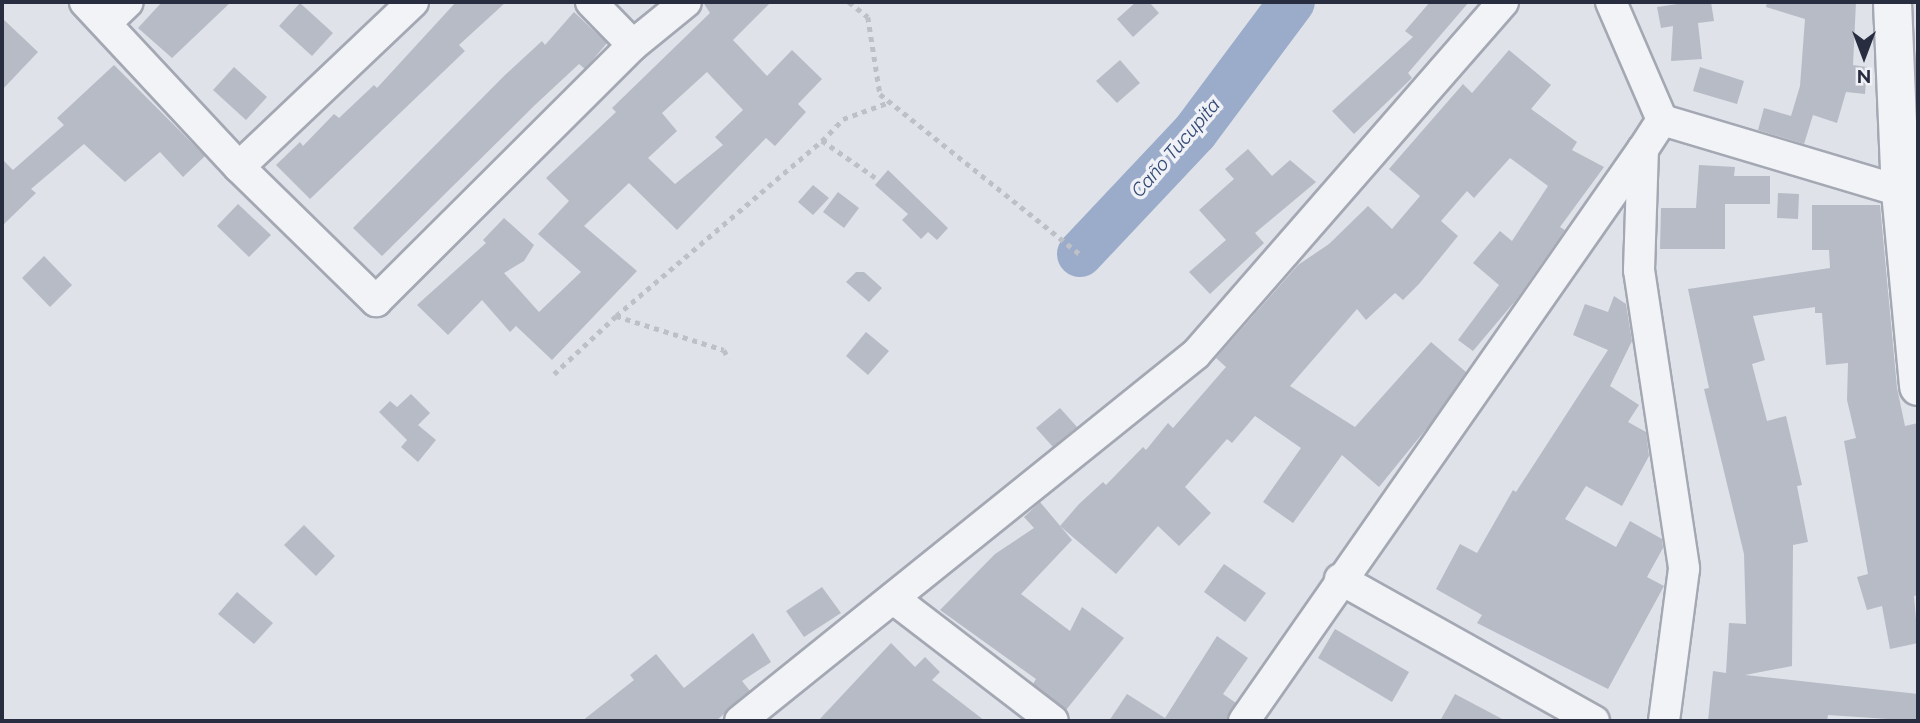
<!DOCTYPE html>
<meta charset="utf-8">
<style>
body{margin:0}
#map{position:relative;width:1920px;height:723px;overflow:hidden;background:#dfe2e9;font-family:Raleway,sans-serif}
div>[style]{position:absolute}
.river>*{height:46px;margin:-23px;padding:0 23px;transform-origin:23px;border-radius:23px;background:#9aacc9}
.building>*{inset:0;background:#b6bbc5}
.path>*{height:4.5px;margin-top:-2.25px;transform-origin:0;background:repeating-linear-gradient(90deg,#bdc0c7 0 5px,transparent 0 10px)}
.roads{filter:drop-shadow(2px 0 #a4a8b3) drop-shadow(-2px 0 #a4a8b3) drop-shadow(0 2px #a4a8b3) drop-shadow(0 -2px #a4a8b3)}
.minor>*{height:30px;margin:-15px;padding:0 15px;transform-origin:15px;border-radius:15px;background:#f2f3f7}
.tertiary>*{height:37px;margin:-18.5px;padding:0 18.5px;transform-origin:18.5px;border-radius:18.5px;background:#f2f3f7}
span{translate:-50% -50%;white-space:nowrap;text-align:center;line-height:1.15;-webkit-text-stroke:7px #eff1f6;paint-order:stroke}
.water-label{font-size:19px;color:#324974;font-style:italic}
.frame{position:absolute;inset:0;border:4px solid #282e40;pointer-events:none}
.north{position:absolute;left:1829px;top:21px;width:70px;height:70px;-webkit-text-stroke:5px #eff1f6;paint-order:stroke;rotate:180deg;font-size:19px;font-weight:700;line-height:28px;text-align:center;color:#282e40}
.north::after{content:'';display:block;margin:auto;width:24px;height:32px;background:#282e40;clip-path:polygon(50% 0,100% 100%,50% 72%,0 100%)}
</style>
<div id="map">
<div class="river">
<i style="left:1080px;top:254px;width:168px;rotate:-46.7deg"></i>
<i style="left:1195px;top:132px;width:162px;rotate:-53.3deg"></i>
</div>
<div class="building">
<i style="clip-path:polygon(162px 2px,231px 2px,172px 58px,138px 28px)"></i>
<i style="clip-path:polygon(456px 2px,506px 2px,459px 45px,465px 51px,310px 199px,276px 165px,300px 142px,303px 146px,334px 114px,339px 118px,374px 85px,377px 88px)"></i>
<i style="clip-path:polygon(evenodd,703px 2px,771px 2px,733px 40px,767px 76px,792px 50px,822px 79px,798px 104px,806px 112px,775px 146px,766px 138px,677px 230px,629px 183px,584px 226px,637px 271px,552px 360px,516px 326px,510px 332px,482px 300px,448px 335px,417px 305px,486px 243px,483px 240px,504px 218px,534px 245px,524px 261px,504px 273px,539px 312px,581px 272px,538px 234px,569px 201px,546px 178px,616px 112px,612px 108px,710px 13px,703px 2px,707px 72px,743px 110px,715px 137px,723px 145px,675px 184px,648px 158px,677px 131px,662px 113px,707px 72px)"></i>
<i style="clip-path:polygon(1136px 2px,1149px 2px,1159px 13px,1133px 37px,1117px 19px)"></i>
<i style="clip-path:polygon(1430px 2px,1469px 2px,1408px 73px,1412px 78px,1354px 134px,1332px 111px,1413px 37px,1405px 31px)"></i>
<i style="clip-path:polygon(1691px 2px,1711px 2px,1714px 21px,1698px 23px,1702px 59px,1671px 61px,1673px 26px,1661px 28px,1657px 7px)"></i>
<i style="clip-path:polygon(1767px 2px,1856px 2px,1853px 65px,1867px 67px,1865px 94px,1846px 92px,1837px 123px,1813px 115px,1804px 144px,1758px 130px,1764px 108px,1791px 116px,1800px 86px,1805px 19px,1766px 7px)"></i>
<i style="clip-path:polygon(300px 3px,333px 33px,312px 56px,279px 26px)"></i>
<i style="clip-path:polygon(574px 12px,607px 43px,585px 69px,579px 64px,536px 104px,382px 256px,353px 228px,505px 75px,542px 41px,545px 45px)"></i>
<i style="clip-path:polygon(2px 18px,38px 52px,2px 90px)"></i>
<i style="clip-path:polygon(1509px 50px,1551px 85px,1531px 109px,1577px 142px,1572px 150px,1604px 167px,1560px 227px,1565px 230px,1516px 300px,1473px 351px,1458px 340px,1499px 285px,1473px 263px,1500px 231px,1512px 241px,1548px 186px,1510px 158px,1474px 198px,1467px 191px,1441px 221px,1458px 236px,1419px 284px,1403px 300px,1395px 293px,1366px 320px,1357px 309px,1290px 386px,1355px 427px,1431px 342px,1466px 372px,1431px 423px,1379px 487px,1342px 455px,1293px 523px,1263px 502px,1301px 448px,1255px 416px,1232px 443px,1227px 439px,1185px 487px,1211px 513px,1179px 546px,1158px 526px,1116px 574px,1060px 526px,1079px 504px,1103px 482px,1106px 485px,1143px 447px,1146px 450px,1168px 423px,1173px 428px,1226px 367px,1216px 358px,1298px 265px,1329px 244px,1368px 206px,1392px 229px,1420px 196px,1389px 169px,1463px 84px,1472px 93px)"></i>
<i style="clip-path:polygon(1120px 60px,1140px 83px,1117px 103px,1096px 81px)"></i>
<i style="clip-path:polygon(114px 65px,205px 156px,183px 177px,160px 152px,125px 182px,84px 144px,31px 189px,36px 193px,2px 226px,2px 159px,13px 170px,64px 125px,57px 118px)"></i>
<i style="clip-path:polygon(234px 67px,267px 97px,246px 120px,213px 90px)"></i>
<i style="clip-path:polygon(1700px 67px,1744px 81px,1737px 104px,1693px 91px)"></i>
<i style="clip-path:polygon(1248px 149px,1272px 176px,1290px 160px,1316px 182px,1255px 233px,1264px 243px,1210px 294px,1189px 272px,1226px 240px,1199px 210px,1234px 179px,1225px 169px)"></i>
<i style="clip-path:polygon(1699px 165px,1735px 167px,1734px 176px,1770px 176px,1770px 204px,1725px 204px,1725px 249px,1660px 249px,1661px 208px,1696px 208px)"></i>
<i style="clip-path:polygon(888px 170px,948px 228px,937px 240px,928px 232px,921px 239px,902px 220px,908px 214px,875px 185px)"></i>
<i style="clip-path:polygon(813px 185px,829px 198px,813px 215px,798px 202px)"></i>
<i style="clip-path:polygon(838px 192px,859px 208px,844px 228px,823px 212px)"></i>
<i style="clip-path:polygon(1778px 193px,1799px 194px,1798px 219px,1777px 218px)"></i>
<i style="clip-path:polygon(238px 204px,271px 235px,249px 257px,217px 226px)"></i>
<i style="clip-path:polygon(1812px 205px,1880px 205px,1897px 388px,1905px 426px,1918px 423px,1918px 595px,1914px 596px,1918px 643px,1890px 649px,1882px 606px,1867px 610px,1857px 577px,1868px 574px,1844px 441px,1856px 438px,1847px 400px,1848px 363px,1826px 365px,1822px 313px,1815px 313px,1815px 307px,1753px 316px,1765px 360px,1752px 364px,1767px 421px,1786px 416px,1802px 485px,1797px 486px,1808px 542px,1793px 545px,1792px 666px,1745px 675px,1918px 694px,1918px 721px,1828px 715px,1827px 721px,1708px 721px,1713px 671px,1726px 673px,1729px 623px,1746px 624px,1744px 554px,1704px 389px,1709px 388px,1688px 289px,1830px 268px,1829px 250px,1812px 250px)"></i>
<i style="clip-path:polygon(44px 256px,72px 285px,50px 307px,22px 278px)"></i>
<i style="clip-path:polygon(856px 272px,864px 272px,882px 288px,869px 302px,846px 282px)"></i>
<i style="clip-path:polygon(1614px 296px,1626px 304px,1632px 341px,1610px 386px,1639px 405px,1628px 422px,1646px 432px,1649px 456px,1622px 506px,1586px 486px,1565px 519px,1616px 547px,1630px 521px,1662px 539px,1663px 548px,1647px 577px,1664px 586px,1608px 689px,1477px 623px,1482px 615px,1436px 589px,1460px 544px,1477px 553px,1513px 490px,1516px 492px,1608px 350px,1573px 335px,1585px 304px,1608px 312px)"></i>
<i style="clip-path:polygon(866px 332px,889px 351px,868px 375px,846px 356px)"></i>
<i style="clip-path:polygon(411px 394px,430px 413px,418px 425px,436px 440px,418px 462px,401px 447px,407px 440px,379px 412px,390px 401px,397px 407px)"></i>
<i style="clip-path:polygon(1060px 408px,1077px 427px,1053px 447px,1036px 428px)"></i>
<i style="clip-path:polygon(1040px 502px,1072px 540px,1021px 594px,1070px 631px,1082px 607px,1124px 638px,1066px 710px,1033px 684px,1036px 679px,940px 610px,995px 554px,1034px 528px,1024px 517px)"></i>
<i style="clip-path:polygon(304px 525px,335px 556px,316px 576px,284px 545px)"></i>
<i style="clip-path:polygon(1224px 564px,1266px 593px,1245px 622px,1204px 592px)"></i>
<i style="clip-path:polygon(822px 587px,841px 613px,804px 637px,786px 611px)"></i>
<i style="clip-path:polygon(237px 592px,273px 623px,254px 644px,218px 614px)"></i>
<i style="clip-path:polygon(1335px 629px,1409px 672px,1392px 702px,1318px 658px)"></i>
<i style="clip-path:polygon(753px 633px,771px 662px,742px 681px,750px 691px,716px 721px,582px 721px,634px 680px,630px 675px,656px 654px,684px 688px)"></i>
<i style="clip-path:polygon(1217px 636px,1248px 658px,1223px 694px,1236px 703px,1227px 721px,1109px 721px,1127px 694px,1165px 718px)"></i>
<i style="clip-path:polygon(891px 643px,915px 667px,925px 657px,940px 672px,932px 680px,985px 721px,818px 721px)"></i>
<i style="clip-path:polygon(1455px 694px,1506px 721px,1440px 721px)"></i>
</div>
<div class="path">
<i style="left:849px;top:2px;width:24px;rotate:38deg"></i>
<i style="left:868px;top:17px;width:78px;rotate:81.1deg"></i>
<i style="left:880px;top:94px;width:256px;rotate:38.7deg"></i>
<i style="left:875px;top:178px;width:65px;rotate:-145.1deg"></i>
<i style="left:822px;top:141px;width:30px;rotate:-46deg"></i>
<i style="left:843px;top:119px;width:50px;rotate:-19.9deg"></i>
<i style="left:616px;top:316px;width:276px;rotate:-40.4deg"></i>
<i style="left:554px;top:374px;width:85px;rotate:-43.1deg"></i>
<i style="left:616px;top:316px;width:113px;rotate:17.5deg"></i>
<i style="left:724px;top:350px;width:10px;rotate:61deg"></i>
</div>
<div class="roads">
<div class="minor">
<i style="left:85px;top:2px;width:226px;rotate:47deg"></i>
<i style="left:239px;top:167px;width:192px;rotate:44.4deg"></i>
<i style="left:376px;top:301px;width:363px;rotate:-44.9deg"></i>
<i style="left:633px;top:45px;width:68px;rotate:-39.1deg"></i>
<i style="left:591px;top:2px;width:60px;rotate:45.7deg"></i>
<i style="left:1611px;top:2px;width:129px;rotate:66.6deg"></i>
<i style="left:1662px;top:120px;width:35px;rotate:123deg"></i>
<i style="left:1643px;top:149px;width:121px;rotate:91.9deg"></i>
<i style="left:1639px;top:270px;width:302px;rotate:81.4deg"></i>
<i style="left:1684px;top:569px;width:153px;rotate:97.5deg"></i>
<i style="left:106px;top:23px;width:30px;rotate:-44deg"></i>
<i style="left:1662px;top:120px;width:248px;rotate:16.6deg"></i>
<i style="left:239px;top:167px;width:240px;rotate:-43.5deg"></i>
<i style="left:1340px;top:579px;width:291px;rotate:29.2deg"></i>
<i style="left:894px;top:599px;width:200px;rotate:37.5deg"></i>
<i style="left:740px;top:721px;width:585px;rotate:-38.83deg"></i>
<i style="left:1196px;top:354px;width:467px;rotate:-48.9deg"></i>
<i style="left:1244px;top:721px;width:697px;rotate:-55.1deg"></i>
</div>
<div class="tertiary">
<i style="left:1892px;top:2px;width:189px;rotate:87.6deg"></i>
<i style="left:1900px;top:191px;width:196px;rotate:84.7deg"></i>
</div>
</div>
<div class="water-label">
<span style="left:1176px;top:148px;rotate:-49deg">Caño Tucupita</span>
</div>
<div class="frame"></div>
<div class="north">N</div>
</div>
